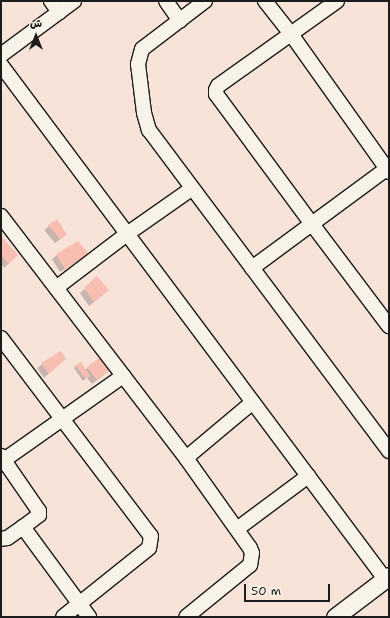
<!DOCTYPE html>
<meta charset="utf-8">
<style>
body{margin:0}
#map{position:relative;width:390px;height:618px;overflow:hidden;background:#f7e3d8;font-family:"Shantell Sans","Playpen Sans Arabic",sans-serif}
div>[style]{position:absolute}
.shadow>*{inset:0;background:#0003}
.building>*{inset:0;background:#f8beb2}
.roads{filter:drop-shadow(1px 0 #1c1c1c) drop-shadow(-1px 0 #1c1c1c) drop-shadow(0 1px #1c1c1c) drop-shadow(0 -1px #1c1c1c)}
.minor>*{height:14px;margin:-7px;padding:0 7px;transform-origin:7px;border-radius:7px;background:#f7f3e8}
.tertiary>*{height:17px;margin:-8.5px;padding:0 8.5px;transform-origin:8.5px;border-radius:8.5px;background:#f7f3e8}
span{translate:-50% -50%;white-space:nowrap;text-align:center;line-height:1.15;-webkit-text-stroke:3px #f7f3e8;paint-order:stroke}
.frame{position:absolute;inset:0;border:2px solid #1c1c1c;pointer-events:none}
.north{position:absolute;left:16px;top:16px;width:40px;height:40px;-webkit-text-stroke:3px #f7f3e8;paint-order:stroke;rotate:0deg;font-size:11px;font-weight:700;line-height:16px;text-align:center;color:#1c1c1c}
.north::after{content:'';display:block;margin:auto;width:14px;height:18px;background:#1c1c1c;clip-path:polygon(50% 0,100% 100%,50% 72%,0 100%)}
.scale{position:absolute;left:244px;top:584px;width:86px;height:18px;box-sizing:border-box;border:2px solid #1c1c1c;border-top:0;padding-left:5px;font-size:12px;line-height:14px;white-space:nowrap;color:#1c1c1c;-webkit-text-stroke:3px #f7f3e8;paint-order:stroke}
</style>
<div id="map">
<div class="shadow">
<i style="clip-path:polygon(49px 226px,66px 235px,55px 243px,44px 230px)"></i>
<i style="clip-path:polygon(1px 241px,17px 255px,4px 268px,1px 264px)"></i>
<i style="clip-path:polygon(88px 254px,60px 272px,52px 259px,57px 255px)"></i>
<i style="clip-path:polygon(85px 289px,103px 295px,89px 306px,80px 293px)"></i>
<i style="clip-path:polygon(61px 352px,60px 363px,44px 378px,37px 368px)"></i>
<i style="clip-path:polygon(100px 358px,105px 374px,92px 384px,87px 378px,83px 381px,74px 368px,76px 366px,85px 370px)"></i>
</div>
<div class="building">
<i style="clip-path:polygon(57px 219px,67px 235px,60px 239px,48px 225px)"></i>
<i style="clip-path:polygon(3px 238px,18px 255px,9px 264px,1px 255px,1px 239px)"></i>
<i style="clip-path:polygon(78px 241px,89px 254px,65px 269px,56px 254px)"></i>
<i style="clip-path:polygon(97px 276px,109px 290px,94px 302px,84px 288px)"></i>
<i style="clip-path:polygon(61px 351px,66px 359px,49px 374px,41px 363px)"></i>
<i style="clip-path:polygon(100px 357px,110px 370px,97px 380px,87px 367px)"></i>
<i style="clip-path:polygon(81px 362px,90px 376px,86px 379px,75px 365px)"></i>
</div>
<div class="roads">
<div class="minor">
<i style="left:51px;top:1px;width:14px;rotate:54deg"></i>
<i style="left:166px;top:1px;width:24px;rotate:55deg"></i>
<i style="left:205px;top:1px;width:79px;rotate:142.7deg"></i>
<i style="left:142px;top:49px;width:16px;rotate:105deg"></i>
<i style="left:138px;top:64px;width:49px;rotate:83deg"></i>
<i style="left:144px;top:113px;width:18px;rotate:74deg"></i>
<i style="left:149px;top:130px;width:401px;rotate:53.2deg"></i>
<i style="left:265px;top:1px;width:42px;rotate:51.8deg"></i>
<i style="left:291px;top:34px;width:169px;rotate:54.6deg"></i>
<i style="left:337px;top:1px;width:146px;rotate:144.5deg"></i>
<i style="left:218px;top:86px;width:4px;rotate:117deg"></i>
<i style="left:216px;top:90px;width:4px;rotate:90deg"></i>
<i style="left:216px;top:94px;width:162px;rotate:53.6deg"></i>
<i style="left:312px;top:224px;width:128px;rotate:53deg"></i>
<i style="left:1px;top:55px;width:91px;rotate:-36.5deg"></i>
<i style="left:1px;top:65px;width:642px;rotate:53.24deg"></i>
<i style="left:1px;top:216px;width:305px;rotate:52.6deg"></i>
<i style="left:186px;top:458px;width:110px;rotate:54.6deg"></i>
<i style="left:250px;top:548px;width:5px;rotate:68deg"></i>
<i style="left:252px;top:553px;width:12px;rotate:99deg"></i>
<i style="left:250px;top:565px;width:82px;rotate:140.9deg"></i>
<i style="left:252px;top:268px;width:170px;rotate:-36.4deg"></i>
<i style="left:56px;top:288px;width:89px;rotate:-37.3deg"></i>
<i style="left:127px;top:234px;width:78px;rotate:-35.1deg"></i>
<i style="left:1px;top:338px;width:248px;rotate:52.9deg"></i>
<i style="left:151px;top:536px;width:12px;rotate:99deg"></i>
<i style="left:149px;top:548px;width:110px;rotate:141.3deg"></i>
<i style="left:1px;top:456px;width:67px;rotate:55.4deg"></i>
<i style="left:39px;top:511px;width:4px;rotate:90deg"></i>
<i style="left:39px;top:515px;width:20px;rotate:143deg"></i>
<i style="left:23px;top:527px;width:19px;rotate:145deg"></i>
<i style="left:7px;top:538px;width:6px;rotate:171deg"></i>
<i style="left:186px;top:458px;width:87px;rotate:-39.9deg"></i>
<i style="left:4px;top:460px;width:146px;rotate:-35.2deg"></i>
<i style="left:23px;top:527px;width:112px;rotate:53.7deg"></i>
<i style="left:237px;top:529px;width:89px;rotate:-36.7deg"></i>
</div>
<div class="tertiary">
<i style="left:335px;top:617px;width:68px;rotate:-37.2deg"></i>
</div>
</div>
<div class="frame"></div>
<div class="north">ش</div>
<div class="scale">50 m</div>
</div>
